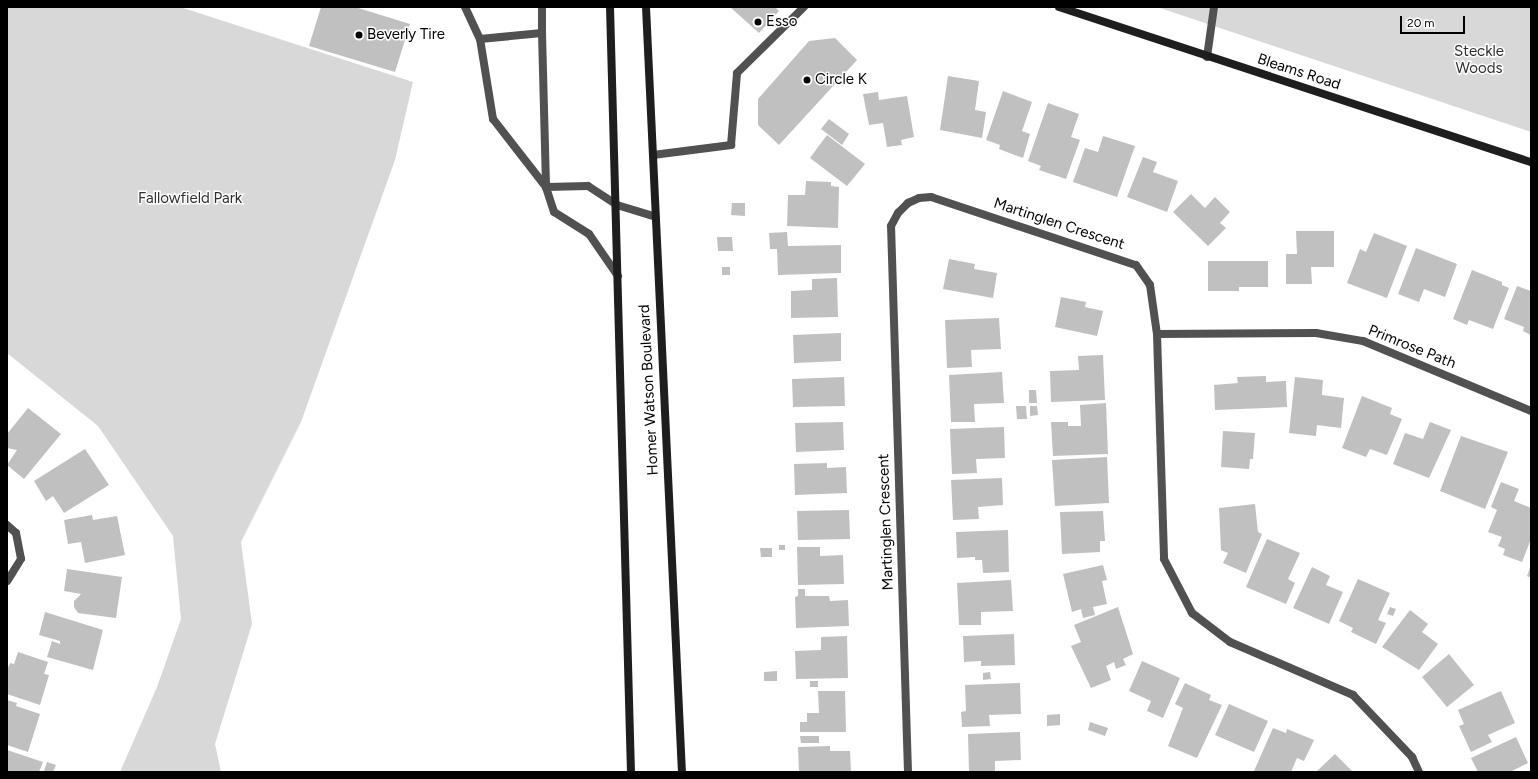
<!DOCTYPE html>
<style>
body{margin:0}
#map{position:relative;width:1538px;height:779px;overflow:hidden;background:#fff;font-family:Figtree,sans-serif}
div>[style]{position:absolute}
.green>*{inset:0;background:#d8d8d8}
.building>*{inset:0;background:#c0c0c0}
.lane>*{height:8px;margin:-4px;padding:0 4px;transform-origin:4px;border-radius:4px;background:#515151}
.street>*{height:8px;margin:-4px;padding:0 4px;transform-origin:4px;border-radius:4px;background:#515151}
.secondary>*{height:8px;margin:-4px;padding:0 4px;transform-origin:4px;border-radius:4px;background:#1e1e1e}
.dots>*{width:11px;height:11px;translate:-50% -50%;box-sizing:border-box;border:2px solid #fff;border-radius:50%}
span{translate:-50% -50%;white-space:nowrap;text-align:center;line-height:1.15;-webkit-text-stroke:3px #fff;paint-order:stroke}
.poi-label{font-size:15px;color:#000}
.left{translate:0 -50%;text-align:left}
.park-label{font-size:15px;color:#2f2f2f}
.street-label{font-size:15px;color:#000}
.frame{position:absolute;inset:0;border:8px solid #000;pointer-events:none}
.scale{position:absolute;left:1400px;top:16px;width:65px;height:18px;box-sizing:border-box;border:2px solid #000;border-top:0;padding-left:5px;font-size:12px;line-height:14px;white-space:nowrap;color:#000;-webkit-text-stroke:3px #fff;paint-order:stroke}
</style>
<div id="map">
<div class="green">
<i style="clip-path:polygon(7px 7px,180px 7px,413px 82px,395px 160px,301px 422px,241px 542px,252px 624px,215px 744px,221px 772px,120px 772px,157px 687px,181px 619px,173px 536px,98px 426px,7px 353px)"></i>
<i style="clip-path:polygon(1157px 7px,1531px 7px,1531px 132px)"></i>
</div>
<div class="building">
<i style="clip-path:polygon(321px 7px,355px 7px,410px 24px,395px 72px,309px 46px)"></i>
<i style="clip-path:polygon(730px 7px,775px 7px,779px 11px,759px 33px)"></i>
<i style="clip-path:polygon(835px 38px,857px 60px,779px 145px,758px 125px,758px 99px,809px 41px)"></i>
<i style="clip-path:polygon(948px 76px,979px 81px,975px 110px,986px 112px,982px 138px,940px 130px)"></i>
<i style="clip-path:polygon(1003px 91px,1032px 102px,1022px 131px,1030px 134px,1023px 158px,999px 149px,1000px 145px,986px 140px)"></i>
<i style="clip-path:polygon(878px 92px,879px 100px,907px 96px,914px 137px,901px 140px,902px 145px,887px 147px,883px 123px,869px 125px,863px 94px)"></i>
<i style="clip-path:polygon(1048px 103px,1079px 114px,1071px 137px,1080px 140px,1066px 179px,1039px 170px,1041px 166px,1028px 161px)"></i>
<i style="clip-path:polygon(829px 119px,849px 134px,842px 145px,821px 129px)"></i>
<i style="clip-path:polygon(827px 135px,865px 164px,847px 186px,810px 158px)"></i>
<i style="clip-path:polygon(1103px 136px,1135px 146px,1117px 197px,1073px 182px,1085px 148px,1098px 152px)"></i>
<i style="clip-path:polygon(1143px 157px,1157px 162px,1153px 172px,1178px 181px,1167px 212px,1127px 197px)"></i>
<i style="clip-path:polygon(806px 181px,831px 182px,831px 186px,839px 187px,838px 228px,787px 226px,788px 195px,805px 195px)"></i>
<i style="clip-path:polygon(1191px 194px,1205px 208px,1215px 197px,1230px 212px,1220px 223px,1226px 228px,1208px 246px,1173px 212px)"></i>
<i style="clip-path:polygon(732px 203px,745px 203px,745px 216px,731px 215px)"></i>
<i style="clip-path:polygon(1296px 231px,1334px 231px,1334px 267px,1311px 267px,1312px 284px,1286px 284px,1286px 254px,1297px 254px)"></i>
<i style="clip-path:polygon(787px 232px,788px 246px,841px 245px,841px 273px,778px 275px,777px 249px,770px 249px,769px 233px)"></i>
<i style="clip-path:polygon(1374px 233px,1407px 246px,1387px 298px,1347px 283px,1360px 249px,1366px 252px)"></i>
<i style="clip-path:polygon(717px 237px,732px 237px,733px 251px,718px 251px)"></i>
<i style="clip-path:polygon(1416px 248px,1457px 264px,1445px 297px,1424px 289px,1419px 302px,1398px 294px)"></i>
<i style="clip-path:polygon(949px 259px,975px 264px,974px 269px,997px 273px,993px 298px,943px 289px)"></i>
<i style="clip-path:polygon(1208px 261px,1268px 261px,1268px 287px,1239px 287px,1239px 291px,1208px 291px)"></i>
<i style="clip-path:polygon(722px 267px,730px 267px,730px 275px,722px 275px)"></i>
<i style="clip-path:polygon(1472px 270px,1502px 282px,1502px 285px,1509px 288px,1493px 329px,1469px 320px,1467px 325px,1453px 319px)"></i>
<i style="clip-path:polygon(837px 278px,838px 317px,791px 318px,791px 291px,812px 290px,812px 279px)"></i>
<i style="clip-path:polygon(1517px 286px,1531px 291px,1531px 335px,1523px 331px,1524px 327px,1504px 319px)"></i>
<i style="clip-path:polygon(1061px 297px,1086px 302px,1085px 307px,1103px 311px,1097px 336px,1055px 327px)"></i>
<i style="clip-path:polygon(999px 318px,1001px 349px,971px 350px,972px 367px,947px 368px,945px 320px)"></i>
<i style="clip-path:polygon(841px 333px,841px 361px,794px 363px,793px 335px)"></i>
<i style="clip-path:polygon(1103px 355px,1105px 400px,1051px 402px,1050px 371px,1079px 370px,1078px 356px)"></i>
<i style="clip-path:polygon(1002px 372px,1004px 403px,974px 404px,975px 422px,951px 422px,949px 375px)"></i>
<i style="clip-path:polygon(1266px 376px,1266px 382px,1286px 381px,1287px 407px,1215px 410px,1214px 385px,1238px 383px,1237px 377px)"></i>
<i style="clip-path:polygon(844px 377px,845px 406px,793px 407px,792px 379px)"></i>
<i style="clip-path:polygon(1295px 377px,1323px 380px,1322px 395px,1344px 398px,1341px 428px,1317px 425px,1316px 436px,1289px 433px)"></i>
<i style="clip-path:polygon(1029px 390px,1036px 390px,1037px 403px,1029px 403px)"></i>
<i style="clip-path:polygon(1362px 396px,1392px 408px,1390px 414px,1402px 419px,1387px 455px,1370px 449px,1366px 457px,1342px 448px)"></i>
<i style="clip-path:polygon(1106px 403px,1108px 454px,1053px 456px,1051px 422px,1068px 422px,1068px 426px,1081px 426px,1080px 405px)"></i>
<i style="clip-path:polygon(1016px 406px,1026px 406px,1027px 419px,1017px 419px)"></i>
<i style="clip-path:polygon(1030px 406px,1037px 406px,1038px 415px,1030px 416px)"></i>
<i style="clip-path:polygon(28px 408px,61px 434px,24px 479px,7px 465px,17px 450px,7px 448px,7px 434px)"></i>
<i style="clip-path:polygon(843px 422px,844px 450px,796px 452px,795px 423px)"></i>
<i style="clip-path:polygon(1430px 422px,1451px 430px,1429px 478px,1393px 464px,1405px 433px,1423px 439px)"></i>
<i style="clip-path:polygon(1004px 427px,1005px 458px,976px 459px,977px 473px,952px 474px,950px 429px)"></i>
<i style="clip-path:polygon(1223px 431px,1255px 433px,1253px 459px,1250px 459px,1249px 469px,1221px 467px)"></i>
<i style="clip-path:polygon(1461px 436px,1508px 452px,1485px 509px,1440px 491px)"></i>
<i style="clip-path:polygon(85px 449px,109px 485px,64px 513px,53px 496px,46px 501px,34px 481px)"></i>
<i style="clip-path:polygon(1107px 457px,1109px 503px,1055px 506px,1052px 460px)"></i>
<i style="clip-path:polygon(827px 463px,827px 468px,846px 467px,847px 493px,795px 495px,794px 464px)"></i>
<i style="clip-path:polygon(1002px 478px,1003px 505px,978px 507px,979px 519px,953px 520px,951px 480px)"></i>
<i style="clip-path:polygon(1501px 482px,1519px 489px,1514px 501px,1531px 508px,1531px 539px,1522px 562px,1503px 555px,1505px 549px,1498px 546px,1502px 537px,1488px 532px,1497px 510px,1491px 507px)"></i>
<i style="clip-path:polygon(1255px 504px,1258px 532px,1262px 534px,1246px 573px,1223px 563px,1228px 553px,1221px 550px,1219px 508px)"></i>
<i style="clip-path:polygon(849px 510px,850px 539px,798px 540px,797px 511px)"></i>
<i style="clip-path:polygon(1103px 511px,1105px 541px,1100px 541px,1100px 552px,1062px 554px,1060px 512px)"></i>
<i style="clip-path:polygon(92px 515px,93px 520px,117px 516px,125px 555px,85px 563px,81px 542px,68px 544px,64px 520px)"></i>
<i style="clip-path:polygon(1008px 530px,1009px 572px,983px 573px,982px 560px,975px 560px,975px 557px,957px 558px,956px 532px)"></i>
<i style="clip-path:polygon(1267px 539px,1300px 553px,1288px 579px,1295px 583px,1286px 604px,1246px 587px)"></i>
<i style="clip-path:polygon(779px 545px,785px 545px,785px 550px,779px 550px)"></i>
<i style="clip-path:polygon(797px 547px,820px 547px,820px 556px,843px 555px,844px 584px,798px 585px)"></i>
<i style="clip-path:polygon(760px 548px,772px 548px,772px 557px,761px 557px)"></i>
<i style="clip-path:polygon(1103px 565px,1107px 580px,1102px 581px,1107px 604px,1093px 607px,1095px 615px,1083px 618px,1081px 609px,1072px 612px,1063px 574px)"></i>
<i style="clip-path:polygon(1531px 565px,1531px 578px,1527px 576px)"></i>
<i style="clip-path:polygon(1312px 567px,1330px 576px,1326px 585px,1343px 592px,1329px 624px,1293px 608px)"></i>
<i style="clip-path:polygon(67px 569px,122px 577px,116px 618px,78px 613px,74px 607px,74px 601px,81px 594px,64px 591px)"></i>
<i style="clip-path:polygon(1358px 579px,1390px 593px,1378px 620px,1386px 623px,1376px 644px,1351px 632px,1353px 628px,1339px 621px)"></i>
<i style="clip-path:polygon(1011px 580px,1013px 611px,981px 612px,981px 625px,959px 625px,957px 583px)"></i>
<i style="clip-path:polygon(798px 589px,805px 589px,805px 596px,829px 596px,830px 601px,848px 600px,849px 626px,796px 628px,795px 597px,798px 596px)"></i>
<i style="clip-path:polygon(1118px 607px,1133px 654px,1123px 659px,1126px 665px,1116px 669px,1114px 662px,1106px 666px,1111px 680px,1091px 688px,1071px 646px,1081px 642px,1074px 625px)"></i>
<i style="clip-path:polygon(1390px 607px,1396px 609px,1393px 616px,1387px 614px)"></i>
<i style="clip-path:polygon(1410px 610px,1428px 624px,1422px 632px,1438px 644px,1419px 670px,1382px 647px)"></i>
<i style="clip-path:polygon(45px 612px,103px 630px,93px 670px,47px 657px,52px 641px,60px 644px,60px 641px,39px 635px)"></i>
<i style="clip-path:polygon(1014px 634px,1015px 665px,981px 666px,981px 661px,964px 662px,963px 636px)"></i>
<i style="clip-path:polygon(847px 636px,848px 678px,796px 679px,795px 651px,821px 650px,821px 637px)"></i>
<i style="clip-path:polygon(18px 652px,48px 662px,44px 674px,49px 675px,40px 705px,7px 694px,7px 670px,10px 663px,14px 664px)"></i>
<i style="clip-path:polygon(1449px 654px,1474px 685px,1447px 707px,1422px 677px)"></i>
<i style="clip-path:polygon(1142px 661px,1180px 678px,1163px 718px,1147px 711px,1151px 701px,1129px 691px)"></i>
<i style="clip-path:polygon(777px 671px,777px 681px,764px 681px,764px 672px)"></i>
<i style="clip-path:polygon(990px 672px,991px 679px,983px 680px,983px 673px)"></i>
<i style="clip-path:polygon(810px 681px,818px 681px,818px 687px,810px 687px)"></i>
<i style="clip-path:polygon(1020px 683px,1021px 714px,989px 715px,990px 726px,962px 727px,961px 712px,966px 711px,965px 685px)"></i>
<i style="clip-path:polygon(1185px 683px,1211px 695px,1209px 700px,1222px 705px,1197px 758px,1168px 746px,1183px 708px,1175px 704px)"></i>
<i style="clip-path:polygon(818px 691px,845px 691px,846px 732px,800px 732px,800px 722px,807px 722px,807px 713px,819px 713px)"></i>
<i style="clip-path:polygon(1501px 691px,1515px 723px,1488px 735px,1492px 742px,1471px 752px,1459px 726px,1464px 724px,1458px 710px)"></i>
<i style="clip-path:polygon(7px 700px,17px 703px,16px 706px,40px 714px,28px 752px,7px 745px)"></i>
<i style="clip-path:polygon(1229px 704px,1268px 721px,1254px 752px,1215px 735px)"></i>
<i style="clip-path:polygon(1060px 714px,1060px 725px,1047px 726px,1047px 715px)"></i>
<i style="clip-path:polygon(1090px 722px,1108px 728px,1105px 736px,1088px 730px)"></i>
<i style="clip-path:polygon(1273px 728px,1286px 733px,1287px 729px,1314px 740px,1304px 761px,1297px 758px,1291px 772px,1254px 771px)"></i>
<i style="clip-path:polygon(1020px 732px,1021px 760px,995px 761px,995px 772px,969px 772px,968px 734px)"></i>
<i style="clip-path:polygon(800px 736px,819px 736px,819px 743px,801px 743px)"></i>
<i style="clip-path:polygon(1516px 737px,1528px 763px,1510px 772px,1478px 772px,1471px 758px)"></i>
<i style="clip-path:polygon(830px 746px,830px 751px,850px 751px,851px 772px,799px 772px,798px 747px)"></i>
<i style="clip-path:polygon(7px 750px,43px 762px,39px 772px,7px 772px)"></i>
<i style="clip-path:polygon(1335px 754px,1353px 772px,1316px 772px)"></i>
<i style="clip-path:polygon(47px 762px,56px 765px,53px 772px,44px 771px)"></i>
</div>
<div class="lane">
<i style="left:465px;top:7px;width:35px;rotate:65deg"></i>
<i style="left:542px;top:33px;width:26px;rotate:-90deg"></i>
<i style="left:1207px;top:57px;width:50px;rotate:-82deg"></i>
<i style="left:653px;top:155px;width:79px;rotate:-7.3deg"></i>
<i style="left:731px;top:145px;width:72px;rotate:-85.2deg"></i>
<i style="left:737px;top:73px;width:94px;rotate:-44.6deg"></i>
<i style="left:618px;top:276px;width:51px;rotate:-124.6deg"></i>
<i style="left:589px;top:234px;width:41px;rotate:-147.8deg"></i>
<i style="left:554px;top:212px;width:26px;rotate:-108deg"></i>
<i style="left:546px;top:187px;width:86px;rotate:-127.9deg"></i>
<i style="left:493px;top:119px;width:81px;rotate:-99.2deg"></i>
<i style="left:480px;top:39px;width:62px;rotate:-5.5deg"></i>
<i style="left:542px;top:33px;width:154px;rotate:88.5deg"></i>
<i style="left:546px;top:187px;width:42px;rotate:-1.4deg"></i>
<i style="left:588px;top:186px;width:35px;rotate:33deg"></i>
<i style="left:617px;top:205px;width:39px;rotate:17deg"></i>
</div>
<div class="street">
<i style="left:1157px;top:334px;width:159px;rotate:-0.4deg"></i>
<i style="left:1316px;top:333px;width:48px;rotate:9.7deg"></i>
<i style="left:1363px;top:341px;width:182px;rotate:22.6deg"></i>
<i style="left:7px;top:525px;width:12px;rotate:42deg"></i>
<i style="left:16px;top:533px;width:26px;rotate:79deg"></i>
<i style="left:21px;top:559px;width:26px;rotate:122deg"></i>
<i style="left:908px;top:772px;width:546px;rotate:-91.78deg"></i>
<i style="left:891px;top:226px;width:15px;rotate:-62deg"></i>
<i style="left:898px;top:213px;width:14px;rotate:-45deg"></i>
<i style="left:908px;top:203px;width:12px;rotate:-24deg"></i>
<i style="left:919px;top:198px;width:12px;rotate:-5deg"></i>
<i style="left:931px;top:197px;width:216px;rotate:18.4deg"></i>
<i style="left:1136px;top:265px;width:24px;rotate:55deg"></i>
<i style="left:1150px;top:285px;width:49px;rotate:81.9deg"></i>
<i style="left:1157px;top:334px;width:225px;rotate:88.2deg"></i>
<i style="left:1164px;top:559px;width:61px;rotate:62.6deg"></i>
<i style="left:1192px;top:613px;width:48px;rotate:37.3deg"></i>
<i style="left:1230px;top:642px;width:134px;rotate:23.3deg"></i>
<i style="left:1353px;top:695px;width:86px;rotate:46.4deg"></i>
<i style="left:1412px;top:757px;width:17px;rotate:65deg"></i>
</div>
<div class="secondary">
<i style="left:610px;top:7px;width:765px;rotate:88.43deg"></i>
<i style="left:646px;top:7px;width:766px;rotate:87.31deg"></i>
<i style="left:1059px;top:7px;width:497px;rotate:18.2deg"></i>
</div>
<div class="dots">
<i style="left:758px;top:22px;background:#000"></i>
<i style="left:359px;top:35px;background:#000"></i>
<i style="left:807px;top:80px;background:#000"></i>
</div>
<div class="poi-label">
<span class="left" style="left:766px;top:22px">Esso</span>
<span class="left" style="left:367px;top:35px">Beverly Tire</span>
<span class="left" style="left:815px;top:80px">Circle K</span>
</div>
<div class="park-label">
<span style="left:1479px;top:60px">Steckle<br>Woods</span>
<span style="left:190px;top:199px">Fallowfield Park</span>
</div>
<div class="street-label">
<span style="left:1299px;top:72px;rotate:18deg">Bleams Road</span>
<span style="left:1059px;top:224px;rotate:18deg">Martinglen Crescent</span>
<span style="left:1412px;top:347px;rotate:22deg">Primrose Path</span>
<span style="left:649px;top:390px;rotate:-93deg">Homer Watson Boulevard</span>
<span style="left:886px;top:522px;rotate:-92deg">Martinglen Crescent</span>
</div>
<div class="frame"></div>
<div class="scale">20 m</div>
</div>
